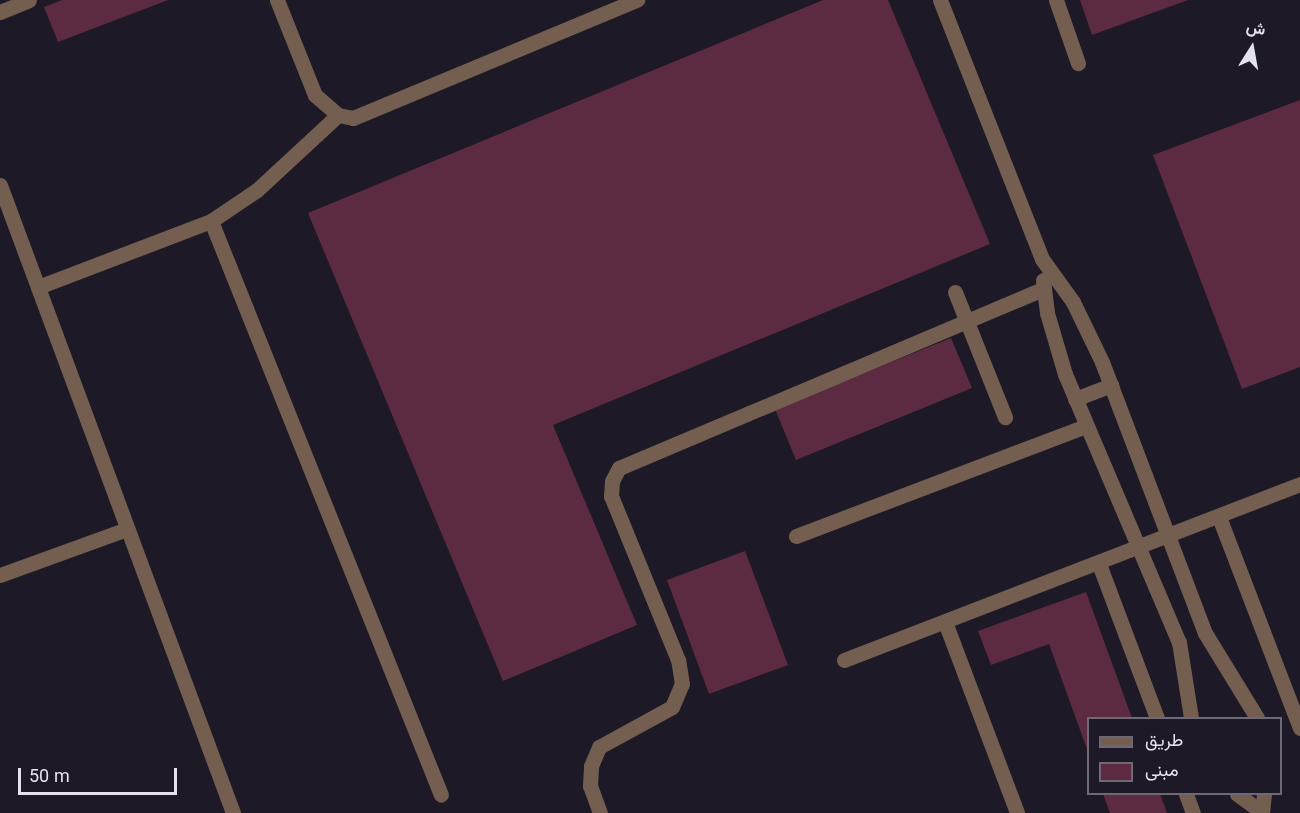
<!DOCTYPE html>
<meta charset="utf-8">
<style>
body{margin:0}
#map{position:relative;width:1300px;height:813px;overflow:hidden;background:#1d1927;font-family:Georgia,Vazirmatn,serif}
div>[style]{position:absolute}
.building>*{inset:0;background:#5c2b41}
.minor>*{height:15px;margin:-7.5px;padding:0 7.5px;transform-origin:7.5px;border-radius:7.5px;background:#735e50}
span{translate:-50% -50%;white-space:nowrap;text-align:center;line-height:1.15;-webkit-text-stroke:6px #1d1927;paint-order:stroke}
.legend{position:absolute;left:1087px;top:717px;width:195px;height:78px;box-sizing:border-box;background:#1d1927;border:2px solid #6d6976;margin:0;padding:8px 10px;list-style:none;font-size:18px;color:#e4e2ec}
.legend li{display:flex;align-items:center;gap:12px;height:30px}
.legend b{width:30px;border:2px solid #6d6976}
.north{position:absolute;left:1222px;top:18px;width:60px;height:60px;-webkit-text-stroke:4px #1d1927;paint-order:stroke;rotate:11deg;font-size:16px;font-weight:700;line-height:24px;text-align:center;color:#e4e2ec}
.north::after{content:'';display:block;margin:auto;width:21px;height:27px;background:#e4e2ec;clip-path:polygon(50% 0,100% 100%,50% 72%,0 100%)}
.scale{position:absolute;left:18px;top:768px;width:159px;height:27px;box-sizing:border-box;border:3px solid #e4e2ec;border-top:0;padding-left:8px;font-size:18px;line-height:21px;white-space:nowrap;color:#e4e2ec;-webkit-text-stroke:4px #1d1927;paint-order:stroke}
</style>
<div id="map">
<div class="building">
<i style="clip-path:polygon(62px 0,168px 0,58px 42px,44px 7px)"></i>
<i style="clip-path:polygon(823px 0,888px 0,990px 244px,553px 425px,637px 625px,503px 681px,308px 213px)"></i>
<i style="clip-path:polygon(1080px 0,1188px 0,1092px 35px)"></i>
<i style="clip-path:polygon(1300px 100px,1300px 367px,1242px 389px,1153px 155px)"></i>
<i style="clip-path:polygon(951px 338px,972px 388px,796px 460px,775px 409px)"></i>
<i style="clip-path:polygon(745px 551px,788px 665px,709px 694px,667px 580px)"></i>
<i style="clip-path:polygon(1086px 592px,1132px 718px,1088px 718px,1088px 752px,1049px 644px,991px 665px,978px 631px)"></i>
<i style="clip-path:polygon(1103px 794px,1160px 794px,1167px 813px,1110px 813px)"></i>
</div>
<div class="minor">
<i style="left:277px;top:0;width:102px;rotate:68.2deg"></i>
<i style="left:315px;top:95px;width:30px;rotate:41deg"></i>
<i style="left:338px;top:115px;width:15px;rotate:11deg"></i>
<i style="left:353px;top:118px;width:308px;rotate:-22.6deg"></i>
<i style="left:940px;top:0;width:278px;rotate:68.5deg"></i>
<i style="left:1042px;top:259px;width:53px;rotate:54.2deg"></i>
<i style="left:1073px;top:302px;width:67px;rotate:64.2deg"></i>
<i style="left:1102px;top:362px;width:290px;rotate:69.2deg"></i>
<i style="left:1205px;top:633px;width:100px;rotate:58.5deg"></i>
<i style="left:1056px;top:0;width:67px;rotate:70.8deg"></i>
<i style="left:0;top:12px;width:31px;rotate:-22deg"></i>
<i style="left:0;top:185px;width:670px;rotate:69.64deg"></i>
<i style="left:211px;top:221px;width:618px;rotate:68.16deg"></i>
<i style="left:1043px;top:280px;width:33px;rotate:83deg"></i>
<i style="left:1047px;top:313px;width:64px;rotate:73.6deg"></i>
<i style="left:1065px;top:374px;width:291px;rotate:67deg"></i>
<i style="left:1179px;top:642px;width:77px;rotate:81deg"></i>
<i style="left:38px;top:287px;width:185px;rotate:-20.9deg"></i>
<i style="left:211px;top:221px;width:55px;rotate:-34deg"></i>
<i style="left:257px;top:190px;width:110px;rotate:-42.8deg"></i>
<i style="left:955px;top:292px;width:135px;rotate:68.2deg"></i>
<i style="left:1075px;top:399px;width:39px;rotate:-21deg"></i>
<i style="left:1219px;top:517px;width:226px;rotate:69deg"></i>
<i style="left:796px;top:536px;width:310px;rotate:-20.8deg"></i>
<i style="left:1099px;top:564px;width:165px;rotate:69.4deg"></i>
<i style="left:0;top:575px;width:135px;rotate:-19.9deg"></i>
<i style="left:945px;top:622px;width:204px;rotate:69.3deg"></i>
<i style="left:844px;top:660px;width:489px;rotate:-21.1deg"></i>
<i style="left:1186px;top:794px;width:20px;rotate:70deg"></i>
<i style="left:1237px;top:794px;width:31px;rotate:36deg"></i>
<i style="left:600px;top:813px;width:29px;rotate:-110deg"></i>
<i style="left:590px;top:786px;width:20px;rotate:-87deg"></i>
<i style="left:591px;top:766px;width:21px;rotate:-67deg"></i>
<i style="left:599px;top:747px;width:83px;rotate:-28.7deg"></i>
<i style="left:672px;top:707px;width:25px;rotate:-67deg"></i>
<i style="left:682px;top:684px;width:24px;rotate:-99deg"></i>
<i style="left:678px;top:660px;width:177px;rotate:-112.2deg"></i>
<i style="left:611px;top:496px;width:15px;rotate:-86deg"></i>
<i style="left:612px;top:481px;width:15px;rotate:-62deg"></i>
<i style="left:619px;top:468px;width:460px;rotate:-22.9deg"></i>
<i style="left:1262px;top:813px;width:19px;rotate:-84deg"></i>
</div>
<ul class="legend">
<li><b style="height:8px;background:#735e50"></b>طريق</li>
<li><b style="height:16px;background:#5c2b41"></b>مبنى</li>
</ul>
<div class="north">ش</div>
<div class="scale">50 m</div>
</div>
